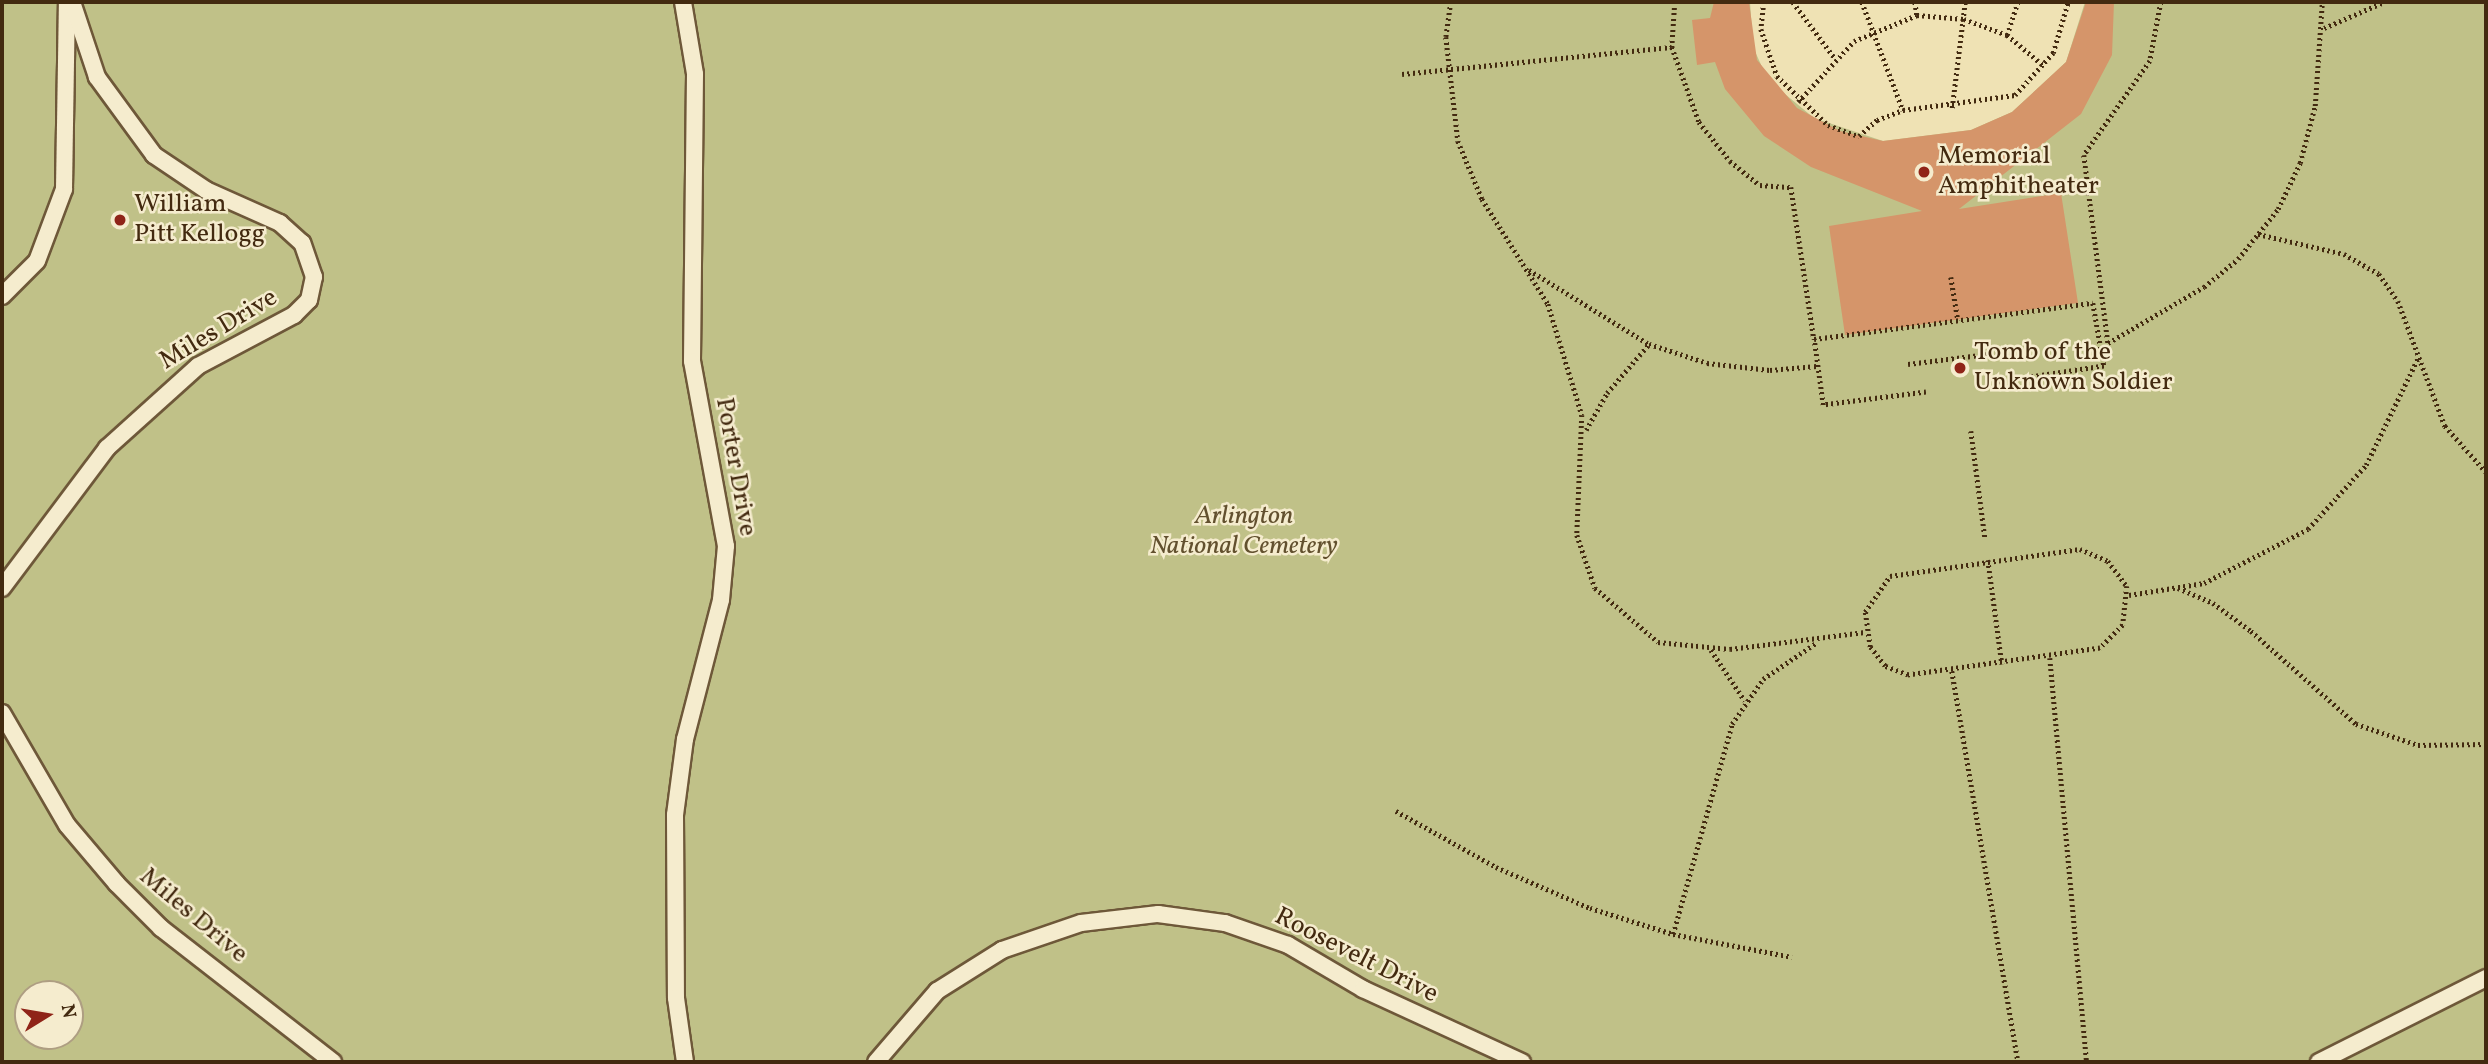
<!DOCTYPE html>
<style>
body{margin:0}
#map{position:relative;width:2488px;height:1064px;overflow:hidden;background:#efe2b4;font-family:Vollkorn,serif}
div>[style]{position:absolute}
.green>*{inset:0;background:#c0c188}
.building>*{inset:0;background:#d5956a}
.path>*{height:4.5px;margin-top:-2.25px;transform-origin:0;background:repeating-linear-gradient(90deg,#432a10 0 2px,transparent 0 5.5px)}
.roads{filter:drop-shadow(2px 0 #6e5839) drop-shadow(-2px 0 #6e5839) drop-shadow(0 2px #6e5839) drop-shadow(0 -2px #6e5839)}
.lane>*{height:16px;margin:-8px;padding:0 8px;transform-origin:8px;border-radius:8px;background:#f5ecce}
.dots>*{width:19px;height:19px;translate:-50% -50%;box-sizing:border-box;border:4px solid #f5ecce;border-radius:50%}
span{translate:-50% -50%;white-space:nowrap;text-align:center;line-height:1.15;-webkit-text-stroke:5px #f5ecce;paint-order:stroke}
.poi-label{font-size:26px;color:#432a10}
.left{translate:0 -50%;text-align:left}
.street-label{font-size:26px;color:#432a10}
.park-label{font-size:26px;color:#62502e;font-style:italic}
.frame{position:absolute;inset:0;border:4px solid #432a10;pointer-events:none}
.north{position:absolute;left:14px;top:980px;width:70px;height:70px;box-sizing:border-box;background:#f5ecce;border:2px solid #ae9e82;border-radius:50%;rotate:79deg;font-size:19px;font-weight:700;line-height:28px;text-align:center;color:#432a10}
.north::after{content:'';display:block;margin:auto;width:24px;height:32px;background:#8f2418;clip-path:polygon(50% 0,100% 100%,50% 72%,0 100%)}
</style>
<div id="map">
<div class="green">
<i style="clip-path:polygon(evenodd,2px 2px,1750px 2px,1753px 47px,1768px 80px,1814px 118px,1883px 141px,1971px 130px,2012px 112px,2066px 62px,2085px 2px,2486px 2px,2486px 1062px,2px 1062px,2px 2px,28px 994px,70px 994px,70px 1036px,28px 1036px,28px 994px)"></i>
</div>
<div class="building">
<i style="clip-path:polygon(1714px 2px,1749px 2px,1757px 60px,1797px 108px,1840px 131px,1883px 141px,1971px 130px,2012px 112px,2066px 62px,2086px 2px,2114px 2px,2112px 55px,2081px 114px,1959px 209px,2061px 193px,2078px 303px,1845px 335px,1829px 226px,1922px 211px,1811px 167px,1764px 136px,1725px 89px,1715px 62px,1697px 65px,1692px 20px,1710px 18px)"></i>
</div>
<div class="path">
<i style="left:1451px;top:2px;width:35px;rotate:98deg"></i>
<i style="left:1446px;top:37px;width:105px;rotate:83.4deg"></i>
<i style="left:1458px;top:141px;width:63px;rotate:67.5deg"></i>
<i style="left:1482px;top:199px;width:124px;rotate:57.8deg"></i>
<i style="left:1548px;top:304px;width:116px;rotate:73deg"></i>
<i style="left:1582px;top:415px;width:120px;rotate:92.4deg"></i>
<i style="left:1577px;top:535px;width:56px;rotate:71.2deg"></i>
<i style="left:1595px;top:588px;width:83px;rotate:40.6deg"></i>
<i style="left:1658px;top:642px;width:72px;rotate:5.6deg"></i>
<i style="left:1730px;top:649px;width:136px;rotate:-7.2deg"></i>
<i style="left:1675px;top:2px;width:45px;rotate:93.8deg"></i>
<i style="left:1672px;top:47px;width:80px;rotate:70.2deg"></i>
<i style="left:1699px;top:122px;width:50px;rotate:51.5deg"></i>
<i style="left:1730px;top:161px;width:38px;rotate:39deg"></i>
<i style="left:1760px;top:185px;width:31px;rotate:4deg"></i>
<i style="left:1791px;top:187px;width:154px;rotate:81.4deg"></i>
<i style="left:1764px;top:2px;width:27px;rotate:96deg"></i>
<i style="left:1761px;top:29px;width:50px;rotate:71.2deg"></i>
<i style="left:1777px;top:76px;width:71px;rotate:43.9deg"></i>
<i style="left:1828px;top:125px;width:33px;rotate:20deg"></i>
<i style="left:1859px;top:136px;width:24px;rotate:-42deg"></i>
<i style="left:1877px;top:120px;width:28px;rotate:-21deg"></i>
<i style="left:1903px;top:110px;width:113px;rotate:-7.6deg"></i>
<i style="left:2015px;top:95px;width:57px;rotate:-47.9deg"></i>
<i style="left:2053px;top:53px;width:53px;rotate:-73.6deg"></i>
<i style="left:1793px;top:2px;width:69px;rotate:53.3deg"></i>
<i style="left:1862px;top:2px;width:116px;rotate:69.2deg"></i>
<i style="left:1915px;top:2px;width:13px;rotate:81deg"></i>
<i style="left:2161px;top:2px;width:60px;rotate:100.6deg"></i>
<i style="left:2150px;top:61px;width:115px;rotate:125.1deg"></i>
<i style="left:2084px;top:155px;width:190px;rotate:82.7deg"></i>
<i style="left:2108px;top:343px;width:111px;rotate:-30.3deg"></i>
<i style="left:2204px;top:287px;width:44px;rotate:-39.5deg"></i>
<i style="left:2238px;top:259px;width:64px;rotate:-51.3deg"></i>
<i style="left:2278px;top:209px;width:51px;rotate:-64.4deg"></i>
<i style="left:2300px;top:163px;width:59px;rotate:-75.3deg"></i>
<i style="left:2315px;top:106px;width:104px;rotate:-86.1deg"></i>
<i style="left:2324px;top:28px;width:65px;rotate:-23.4deg"></i>
<i style="left:2007px;top:35px;width:35px;rotate:-72deg"></i>
<i style="left:1402px;top:74px;width:271px;rotate:-5.7deg"></i>
<i style="left:1798px;top:102px;width:83px;rotate:-47.4deg"></i>
<i style="left:1854px;top:41px;width:68px;rotate:-22.4deg"></i>
<i style="left:1917px;top:15px;width:47px;rotate:4.9deg"></i>
<i style="left:1964px;top:19px;width:46px;rotate:20.4deg"></i>
<i style="left:2007px;top:35px;width:47px;rotate:39.8deg"></i>
<i style="left:1952px;top:108px;width:107px;rotate:-83deg"></i>
<i style="left:2258px;top:234px;width:88px;rotate:13.1deg"></i>
<i style="left:2344px;top:254px;width:40px;rotate:29.7deg"></i>
<i style="left:2379px;top:274px;width:33px;rotate:55deg"></i>
<i style="left:2398px;top:301px;width:134px;rotate:69.4deg"></i>
<i style="left:2445px;top:426px;width:62px;rotate:48.3deg"></i>
<i style="left:1529px;top:270px;width:141px;rotate:31.7deg"></i>
<i style="left:1649px;top:344px;width:61px;rotate:18.1deg"></i>
<i style="left:1707px;top:363px;width:63px;rotate:6.3deg"></i>
<i style="left:1770px;top:370px;width:47px;rotate:-4.9deg"></i>
<i style="left:1951px;top:277px;width:44px;rotate:80.8deg"></i>
<i style="left:1908px;top:364px;width:105px;rotate:-7.1deg"></i>
<i style="left:1926px;top:392px;width:104px;rotate:172.8deg"></i>
<i style="left:1823px;top:405px;width:67px;rotate:-97.8deg"></i>
<i style="left:1814px;top:339px;width:281px;rotate:-7.4deg"></i>
<i style="left:2093px;top:303px;width:64px;rotate:80.1deg"></i>
<i style="left:2104px;top:366px;width:108px;rotate:171.5deg"></i>
<i style="left:1586px;top:430px;width:43px;rotate:-60.4deg"></i>
<i style="left:1607px;top:393px;width:65px;rotate:-49.4deg"></i>
<i style="left:1971px;top:431px;width:108px;rotate:82.5deg"></i>
<i style="left:2080px;top:549px;width:30px;rotate:23deg"></i>
<i style="left:2108px;top:561px;width:31px;rotate:53deg"></i>
<i style="left:2127px;top:586px;width:39px;rotate:96deg"></i>
<i style="left:2123px;top:625px;width:33px;rotate:135deg"></i>
<i style="left:2100px;top:648px;width:194px;rotate:172deg"></i>
<i style="left:1908px;top:675px;width:25px;rotate:-159deg"></i>
<i style="left:1885px;top:666px;width:24px;rotate:-128deg"></i>
<i style="left:1870px;top:647px;width:35px;rotate:-98deg"></i>
<i style="left:1865px;top:612px;width:44px;rotate:-55.2deg"></i>
<i style="left:1890px;top:576px;width:192px;rotate:-8.1deg"></i>
<i style="left:1988px;top:560px;width:105px;rotate:82.3deg"></i>
<i style="left:2178px;top:588px;width:38px;rotate:23deg"></i>
<i style="left:2213px;top:603px;width:47px;rotate:36.4deg"></i>
<i style="left:2251px;top:631px;width:140px;rotate:41.5deg"></i>
<i style="left:2356px;top:724px;width:65px;rotate:18.7deg"></i>
<i style="left:2418px;top:745px;width:68px;rotate:-0.8deg"></i>
<i style="left:2129px;top:595px;width:76px;rotate:-9.1deg"></i>
<i style="left:2204px;top:583px;width:117px;rotate:-27.4deg"></i>
<i style="left:2308px;top:529px;width:86px;rotate:-47.8deg"></i>
<i style="left:2366px;top:465px;width:119px;rotate:-64.1deg"></i>
<i style="left:1711px;top:650px;width:61px;rotate:56.3deg"></i>
<i style="left:2050px;top:658px;width:406px;rotate:84.8deg"></i>
<i style="left:1952px;top:671px;width:397px;rotate:80.4deg"></i>
<i style="left:1396px;top:811px;width:115px;rotate:29.2deg"></i>
<i style="left:1496px;top:867px;width:103px;rotate:23.6deg"></i>
<i style="left:1590px;top:908px;width:87px;rotate:17.4deg"></i>
<i style="left:1673px;top:934px;width:121px;rotate:10.9deg"></i>
<i style="left:1673px;top:934px;width:218px;rotate:-74.3deg"></i>
<i style="left:1732px;top:724px;width:55px;rotate:-55.4deg"></i>
<i style="left:1763px;top:679px;width:64px;rotate:-34.2deg"></i>
</div>
<div class="roads">
<div class="lane">
<i style="left:683px;top:2px;width:73px;rotate:80.5deg"></i>
<i style="left:695px;top:74px;width:287px;rotate:90.6deg"></i>
<i style="left:692px;top:361px;width:188px;rotate:79.6deg"></i>
<i style="left:726px;top:546px;width:54px;rotate:95.3deg"></i>
<i style="left:721px;top:600px;width:144px;rotate:104.5deg"></i>
<i style="left:685px;top:739px;width:77px;rotate:97.5deg"></i>
<i style="left:675px;top:815px;width:183px;rotate:89.7deg"></i>
<i style="left:676px;top:998px;width:65px;rotate:82deg"></i>
<i style="left:2px;top:296px;width:49px;rotate:-45deg"></i>
<i style="left:37px;top:261px;width:77px;rotate:-69.4deg"></i>
<i style="left:64px;top:189px;width:187px;rotate:-89.1deg"></i>
<i style="left:2px;top:588px;width:175px;rotate:-53.1deg"></i>
<i style="left:107px;top:448px;width:122px;rotate:-42deg"></i>
<i style="left:198px;top:366px;width:109px;rotate:-28deg"></i>
<i style="left:294px;top:315px;width:21px;rotate:-45deg"></i>
<i style="left:309px;top:300px;width:24px;rotate:-78deg"></i>
<i style="left:314px;top:277px;width:36px;rotate:-109deg"></i>
<i style="left:302px;top:243px;width:30px;rotate:-138deg"></i>
<i style="left:280px;top:223px;width:81px;rotate:-156deg"></i>
<i style="left:206px;top:190px;width:63px;rotate:-146.1deg"></i>
<i style="left:154px;top:155px;width:97px;rotate:-126.2deg"></i>
<i style="left:97px;top:77px;width:79px;rotate:-108.4deg"></i>
<i style="left:2px;top:713px;width:129px;rotate:59.9deg"></i>
<i style="left:67px;top:825px;width:77px;rotate:49.7deg"></i>
<i style="left:117px;top:884px;width:62px;rotate:45deg"></i>
<i style="left:161px;top:928px;width:218px;rotate:37.9deg"></i>
<i style="left:876px;top:1062px;width:94px;rotate:-49.3deg"></i>
<i style="left:937px;top:991px;width:77px;rotate:-32.2deg"></i>
<i style="left:1002px;top:950px;width:83px;rotate:-18.9deg"></i>
<i style="left:1081px;top:923px;width:78px;rotate:-6.7deg"></i>
<i style="left:1158px;top:914px;width:68px;rotate:7.7deg"></i>
<i style="left:1225px;top:923px;width:67px;rotate:19.2deg"></i>
<i style="left:1288px;top:945px;width:87px;rotate:30.4deg"></i>
<i style="left:1363px;top:989px;width:175px;rotate:24.7deg"></i>
<i style="left:2319px;top:1062px;width:187px;rotate:-26.7deg"></i>
</div>
</div>
<div class="dots">
<i style="left:1924px;top:172px;background:#8f2418"></i>
<i style="left:120px;top:220px;background:#8f2418"></i>
<i style="left:1960px;top:368px;background:#8f2418"></i>
</div>
<div class="poi-label">
<span class="left" style="left:1938px;top:172px">Memorial<br>Amphitheater</span>
<span class="left" style="left:134px;top:220px">William<br>Pitt Kellogg</span>
<span class="left" style="left:1974px;top:368px">Tomb of the<br>Unknown Soldier</span>
</div>
<div class="street-label">
<span style="left:219px;top:330px;rotate:-31deg">Miles Drive</span>
<span style="left:735px;top:467px;rotate:80deg">Porter Drive</span>
<span style="left:193px;top:916px;rotate:40deg">Miles Drive</span>
<span style="left:1356px;top:956px;rotate:27deg">Roosevelt Drive</span>
</div>
<div class="park-label">
<span style="left:1244px;top:532px">Arlington<br>National Cemetery</span>
</div>
<div class="frame"></div>
<div class="north">N</div>
</div>
